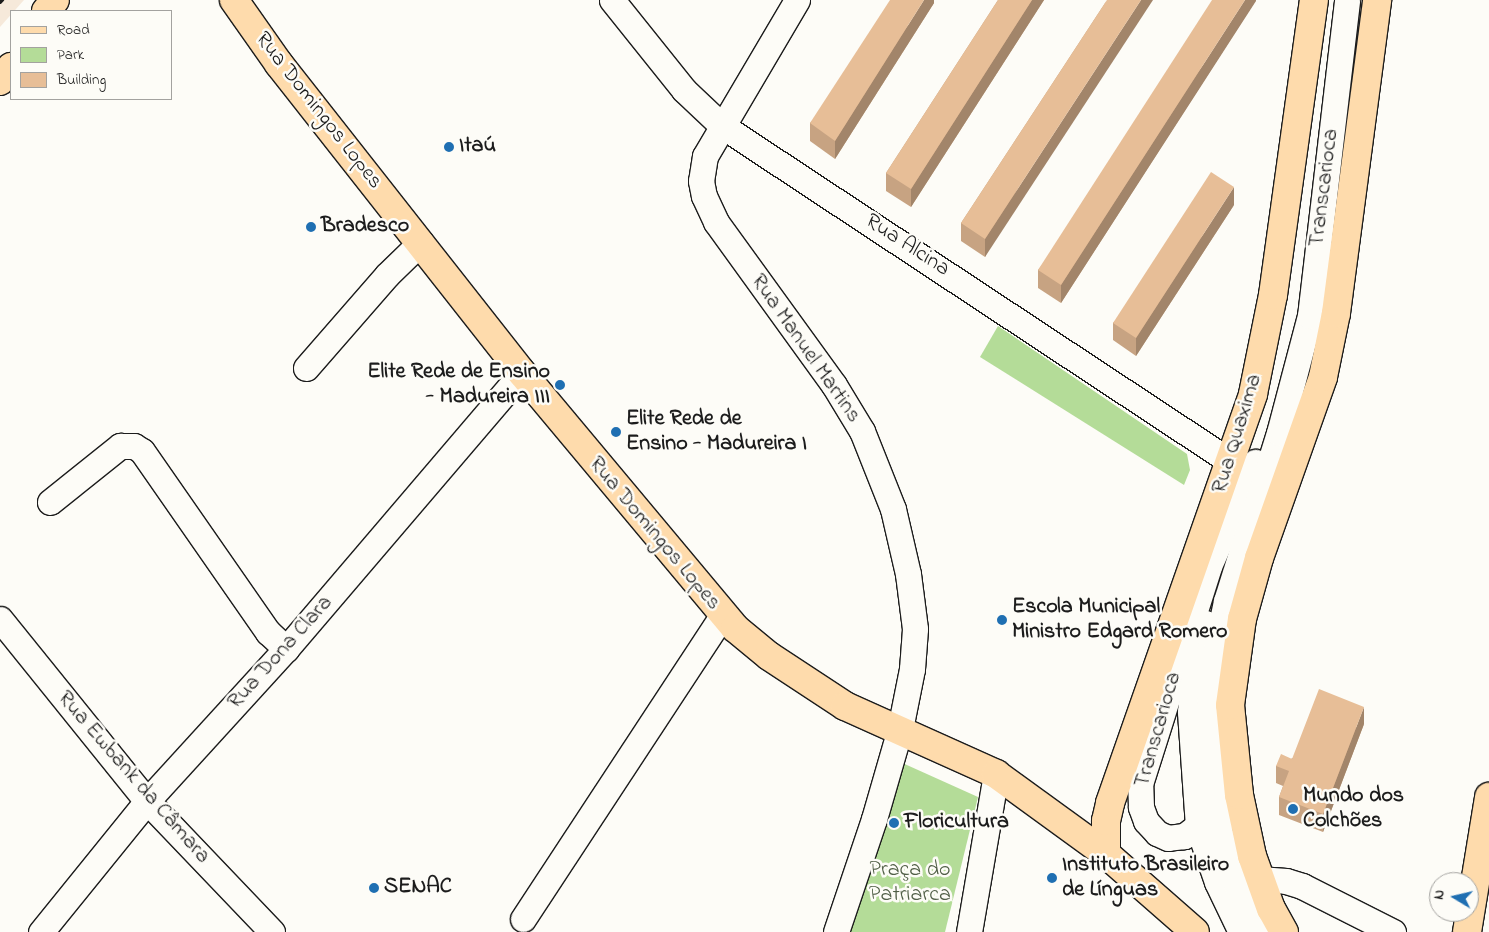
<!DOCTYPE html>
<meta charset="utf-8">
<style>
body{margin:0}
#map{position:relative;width:1489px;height:932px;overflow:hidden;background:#fdfcf7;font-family:"Indie Flower",sans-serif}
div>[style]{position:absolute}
.built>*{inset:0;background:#f6e9da}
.green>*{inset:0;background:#b4dc98}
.roads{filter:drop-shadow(1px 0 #1c1c1c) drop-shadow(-1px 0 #1c1c1c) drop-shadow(0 1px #1c1c1c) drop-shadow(0 -1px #1c1c1c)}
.minor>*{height:25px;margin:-12.5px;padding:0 12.5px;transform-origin:12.5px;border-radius:12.5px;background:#fdfcf7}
.major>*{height:28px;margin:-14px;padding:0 14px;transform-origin:14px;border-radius:14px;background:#fedbac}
.rail>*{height:4px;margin:-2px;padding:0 2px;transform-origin:2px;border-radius:2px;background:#1c1c1c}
.wall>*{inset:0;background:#c7a382}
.shaded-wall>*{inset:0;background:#a2856a}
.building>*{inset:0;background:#e7be97}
.dots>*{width:14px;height:14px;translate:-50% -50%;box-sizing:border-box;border:2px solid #fdfcf7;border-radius:50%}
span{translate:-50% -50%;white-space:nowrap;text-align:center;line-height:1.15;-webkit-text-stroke:5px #fdfcf7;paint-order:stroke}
.street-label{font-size:22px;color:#1c1c1c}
.poi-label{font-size:22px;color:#1c1c1c;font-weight:700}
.left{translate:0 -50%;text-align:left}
.right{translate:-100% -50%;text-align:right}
.park-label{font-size:22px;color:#515f47}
.legend{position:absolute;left:10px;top:10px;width:162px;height:90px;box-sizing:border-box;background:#fdfcf7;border:1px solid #a3a29f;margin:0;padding:6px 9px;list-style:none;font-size:15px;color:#1c1c1c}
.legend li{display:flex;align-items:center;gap:10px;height:25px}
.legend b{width:25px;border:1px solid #a3a29f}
.north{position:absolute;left:1429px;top:872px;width:50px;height:50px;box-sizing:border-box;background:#fdfcf7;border:1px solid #a3a29f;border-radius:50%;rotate:279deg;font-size:14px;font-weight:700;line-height:20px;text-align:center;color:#1c1c1c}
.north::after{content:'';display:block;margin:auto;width:18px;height:22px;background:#1f6fb2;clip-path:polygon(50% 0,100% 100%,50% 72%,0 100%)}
</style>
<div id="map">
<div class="built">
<i style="clip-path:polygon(0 0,24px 0,0 27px)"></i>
</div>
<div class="green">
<i style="clip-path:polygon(998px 326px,1187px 454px,1190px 470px,1184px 485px,980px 357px)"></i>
<i style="clip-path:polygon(898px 761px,978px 797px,945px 932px,844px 932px)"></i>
</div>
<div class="roads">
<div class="minor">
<i style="left:612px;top:0;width:115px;rotate:51.3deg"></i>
<i style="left:684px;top:90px;width:51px;rotate:43.4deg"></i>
<i style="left:721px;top:125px;width:611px;rotate:33.46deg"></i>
<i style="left:797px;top:0;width:181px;rotate:120.5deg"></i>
<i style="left:705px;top:156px;width:25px;rotate:99deg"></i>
<i style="left:701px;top:181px;width:15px;rotate:79deg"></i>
<i style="left:704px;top:196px;width:29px;rotate:65deg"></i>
<i style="left:716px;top:222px;width:201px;rotate:54.1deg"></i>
<i style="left:834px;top:385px;width:54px;rotate:58.7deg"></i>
<i style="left:862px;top:431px;width:84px;rotate:68.3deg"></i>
<i style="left:893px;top:509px;width:67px;rotate:77deg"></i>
<i style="left:908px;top:574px;width:55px;rotate:82.7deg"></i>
<i style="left:915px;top:629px;width:40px;rotate:94.3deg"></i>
<i style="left:912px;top:669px;width:61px;rotate:101.3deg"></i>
<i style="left:900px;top:729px;width:94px;rotate:106.1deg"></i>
<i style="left:874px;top:819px;width:119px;rotate:108.6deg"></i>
<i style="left:306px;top:368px;width:123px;rotate:-48.9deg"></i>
<i style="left:387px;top:275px;width:47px;rotate:-44.1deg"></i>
<i style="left:50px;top:502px;width:90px;rotate:-38.7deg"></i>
<i style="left:120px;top:446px;width:14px"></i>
<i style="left:134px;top:446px;width:9px;rotate:32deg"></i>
<i style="left:142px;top:451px;width:221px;rotate:55.2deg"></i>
<i style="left:268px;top:632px;width:25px;rotate:43deg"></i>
<i style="left:0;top:619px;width:234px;rotate:51.1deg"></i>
<i style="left:147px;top:801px;width:181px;rotate:46.3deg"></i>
<i style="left:1205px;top:623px;width:38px;rotate:104deg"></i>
<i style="left:1196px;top:660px;width:52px;rotate:96.6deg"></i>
<i style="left:1190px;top:712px;width:115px;rotate:86deg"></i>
<i style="left:1198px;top:827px;width:58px;rotate:70.9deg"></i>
<i style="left:1217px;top:882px;width:55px;rotate:64.4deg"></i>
<i style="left:1210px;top:816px;width:33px;rotate:142deg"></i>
<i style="left:1184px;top:836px;width:16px;rotate:173deg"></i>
<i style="left:1168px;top:838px;width:12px;rotate:-156deg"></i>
<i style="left:1157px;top:833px;width:16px;rotate:-133deg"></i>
<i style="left:1146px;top:821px;width:15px;rotate:-110deg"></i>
<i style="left:1141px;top:807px;width:23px;rotate:-92deg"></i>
<i style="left:1140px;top:784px;width:229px;rotate:-72.4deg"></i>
<i style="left:1209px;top:566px;width:114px;rotate:-66.1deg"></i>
<i style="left:1259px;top:879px;width:27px;rotate:4deg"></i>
<i style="left:1286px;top:881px;width:17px;rotate:17deg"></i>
<i style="left:1302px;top:886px;width:102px;rotate:26.8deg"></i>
<i style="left:523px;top:919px;width:363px;rotate:-56.7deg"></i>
<i style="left:41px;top:932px;width:169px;rotate:-51deg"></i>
<i style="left:147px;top:801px;width:206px;rotate:-47.6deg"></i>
<i style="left:286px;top:649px;width:363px;rotate:-49.5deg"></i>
<i style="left:969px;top:932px;width:160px;rotate:-80.3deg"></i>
<i style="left:1263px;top:932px;width:55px;rotate:-119.4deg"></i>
<i style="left:1236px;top:884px;width:53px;rotate:-107.4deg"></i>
<i style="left:1220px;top:833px;width:77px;rotate:-97.5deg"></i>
<i style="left:1210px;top:757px;width:53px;rotate:-91.1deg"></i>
<i style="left:1209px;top:704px;width:55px;rotate:-82.7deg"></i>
<i style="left:1216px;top:649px;width:49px;rotate:-78.2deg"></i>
<i style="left:1226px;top:601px;width:176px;rotate:-72.5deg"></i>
<i style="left:1279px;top:433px;width:121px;rotate:-75.2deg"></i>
<i style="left:1310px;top:316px;width:318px;rotate:-83.3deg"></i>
</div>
<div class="major">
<i style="left:234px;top:0;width:78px;rotate:54.9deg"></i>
<i style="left:279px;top:64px;width:393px;rotate:51.8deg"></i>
<i style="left:522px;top:373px;width:332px;rotate:50.1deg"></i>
<i style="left:735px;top:628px;width:44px;rotate:39.5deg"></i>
<i style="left:769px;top:656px;width:91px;rotate:33.3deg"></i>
<i style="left:845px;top:706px;width:166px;rotate:24.2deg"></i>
<i style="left:996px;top:774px;width:136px;rotate:36deg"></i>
<i style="left:1106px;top:854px;width:118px;rotate:41.2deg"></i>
<i style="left:46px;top:11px;width:14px;rotate:-51deg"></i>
<i style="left:0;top:81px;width:18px;rotate:-52deg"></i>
<i style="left:1106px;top:854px;width:33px;rotate:-90deg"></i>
<i style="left:1106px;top:821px;width:18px;rotate:-77deg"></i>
<i style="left:1110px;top:803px;width:433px;rotate:-70.7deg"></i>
<i style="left:1253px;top:394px;width:101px;rotate:-78.6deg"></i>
<i style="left:1273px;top:295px;width:298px;rotate:-82.1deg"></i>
<i style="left:1284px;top:932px;width:26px;rotate:-119deg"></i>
<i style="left:1271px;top:909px;width:56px;rotate:-109.7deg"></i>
<i style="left:1252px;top:856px;width:62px;rotate:-102deg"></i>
<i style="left:1239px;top:795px;width:90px;rotate:-95.7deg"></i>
<i style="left:1230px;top:705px;width:87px;rotate:-82.1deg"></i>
<i style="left:1242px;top:619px;width:63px;rotate:-74.4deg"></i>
<i style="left:1259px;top:558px;width:192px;rotate:-70.5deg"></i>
<i style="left:1323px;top:377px;width:65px;rotate:-78.5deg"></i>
<i style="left:1336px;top:313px;width:316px;rotate:-82.5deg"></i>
<i style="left:1467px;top:932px;width:137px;rotate:-80.7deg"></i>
</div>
</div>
<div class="rail">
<i style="left:0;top:2px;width:3px;rotate:-45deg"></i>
</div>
<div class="wall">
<i style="clip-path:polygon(934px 0,934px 3px,835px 159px,810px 141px,810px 123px)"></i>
<i style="clip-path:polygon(998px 0,1044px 0,911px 207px,886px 191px,886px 173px)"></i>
<i style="clip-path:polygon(1107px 0,985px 257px,961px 241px,961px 223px)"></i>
<i style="clip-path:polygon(1256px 0,1061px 303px,1038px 288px,1038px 270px)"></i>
<i style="clip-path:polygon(1234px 205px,1136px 356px,1113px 340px,1113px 323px)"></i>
<i style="clip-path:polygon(1364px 724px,1323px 832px,1279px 815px,1279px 797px,1283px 786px,1276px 783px,1276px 766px)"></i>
</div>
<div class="shaded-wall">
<i style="clip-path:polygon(924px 0,934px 0,934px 3px,835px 159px,835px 141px)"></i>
<i style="clip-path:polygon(1032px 0,1044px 0,911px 207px,911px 189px)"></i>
<i style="clip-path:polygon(1141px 0,1153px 0,985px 257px,985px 239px)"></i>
<i style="clip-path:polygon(1245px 0,1256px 0,1256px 1px,1061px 303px,1061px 285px)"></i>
<i style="clip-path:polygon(1234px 187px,1234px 205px,1136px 356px,1136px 338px)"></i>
<i style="clip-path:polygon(1364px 707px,1364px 724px,1323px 832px,1323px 814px)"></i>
</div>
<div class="building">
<i style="clip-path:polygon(890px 0,924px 0,835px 141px,810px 123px)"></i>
<i style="clip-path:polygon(998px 0,1032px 0,911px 189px,886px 173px)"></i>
<i style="clip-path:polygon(1107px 0,1141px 0,985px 239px,961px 223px)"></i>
<i style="clip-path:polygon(1212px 0,1245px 0,1061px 285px,1038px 270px)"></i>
<i style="clip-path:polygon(1211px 172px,1234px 187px,1136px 338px,1113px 323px)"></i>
<i style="clip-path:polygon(1319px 689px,1364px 707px,1323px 814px,1279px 797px,1289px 771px,1276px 766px,1281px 754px,1292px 759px)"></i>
</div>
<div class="dots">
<i style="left:449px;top:147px;background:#1f6fb2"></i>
<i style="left:311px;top:227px;background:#1f6fb2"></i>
<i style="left:560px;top:385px;background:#1f6fb2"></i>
<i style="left:616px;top:432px;background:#1f6fb2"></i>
<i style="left:1002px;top:620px;background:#1f6fb2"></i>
<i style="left:1293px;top:809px;background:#1f6fb2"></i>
<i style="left:894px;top:823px;background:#1f6fb2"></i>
<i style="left:1052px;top:878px;background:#1f6fb2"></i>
<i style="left:374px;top:888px;background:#1f6fb2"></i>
</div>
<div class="street-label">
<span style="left:318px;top:111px;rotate:52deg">Rua Domingos Lopes</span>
<span style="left:1325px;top:188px;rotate:-83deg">Transcarioca</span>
<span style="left:907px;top:246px;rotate:33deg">Rua Alcina</span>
<span style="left:805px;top:349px;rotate:55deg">Rua Manuel Martins</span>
<span style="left:1238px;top:434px;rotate:-73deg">Rua Quaxima</span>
<span style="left:654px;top:534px;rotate:50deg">Rua Domingos Lopes</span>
<span style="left:281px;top:653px;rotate:-48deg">Rua Dona Clara</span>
<span style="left:1159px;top:730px;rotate:-74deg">Transcarioca</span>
<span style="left:133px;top:778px;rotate:49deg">Rua Ewbank da Câmara</span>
</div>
<div class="poi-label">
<span class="left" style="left:459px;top:147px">Itaú</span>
<span class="left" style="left:321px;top:227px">Bradesco</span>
<span class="right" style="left:550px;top:385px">Elite Rede de Ensino<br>- Madureira III</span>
<span class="left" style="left:626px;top:432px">Elite Rede de<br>Ensino - Madureira I</span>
<span class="left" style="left:1012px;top:620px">Escola Municipal<br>Ministro Edgard Romero</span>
<span class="left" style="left:1303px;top:809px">Mundo dos<br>Colchões</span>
<span class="left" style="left:904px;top:823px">Floricultura</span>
<span class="left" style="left:1062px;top:878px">Instituto Brasileiro<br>de Línguas</span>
<span class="left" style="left:384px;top:888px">SENAC</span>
</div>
<div class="park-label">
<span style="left:910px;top:883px">Praça do<br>Patriarca</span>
</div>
<ul class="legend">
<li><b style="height:6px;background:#fedbac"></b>Road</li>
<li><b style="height:14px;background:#b4dc98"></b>Park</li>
<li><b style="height:14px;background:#e7be97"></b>Building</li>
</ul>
<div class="north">N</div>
</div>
